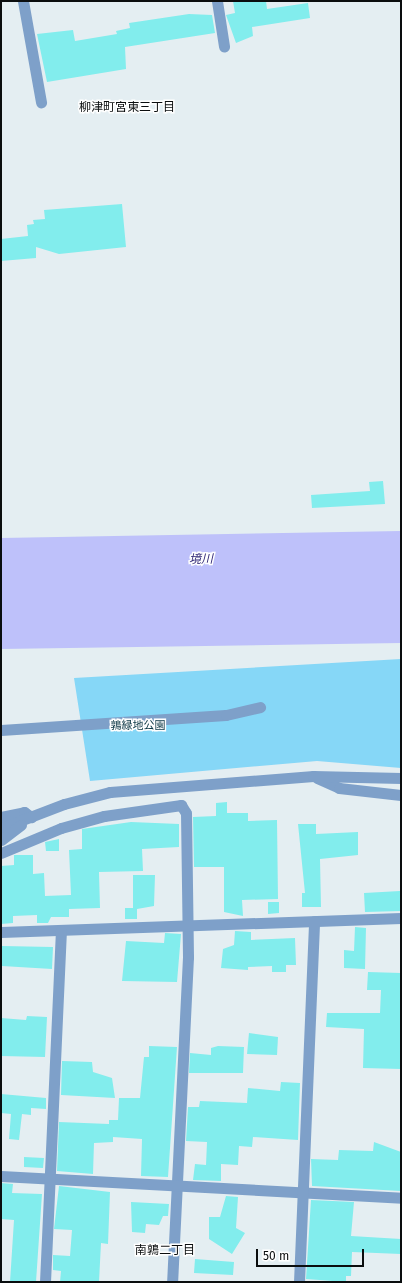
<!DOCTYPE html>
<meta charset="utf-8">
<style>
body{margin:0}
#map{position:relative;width:402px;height:1283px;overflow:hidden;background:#e4eef2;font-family:"Fira Sans","Noto Sans JP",sans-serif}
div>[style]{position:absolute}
.green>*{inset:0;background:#86d7f7}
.water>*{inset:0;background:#bec1fa}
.building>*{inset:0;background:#82eded}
.minor>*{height:11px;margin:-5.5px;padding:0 5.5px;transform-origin:5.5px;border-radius:5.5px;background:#7ea0c9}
span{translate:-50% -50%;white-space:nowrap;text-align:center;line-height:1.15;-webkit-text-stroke:3px #fff;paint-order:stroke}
.park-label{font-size:11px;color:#093543}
.neighbourhood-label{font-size:12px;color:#0a0d0e}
.water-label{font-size:12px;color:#312877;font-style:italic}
.frame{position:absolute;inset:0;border:2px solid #0a0d0e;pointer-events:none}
.scale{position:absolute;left:256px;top:1249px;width:108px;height:18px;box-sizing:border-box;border:2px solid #0a0d0e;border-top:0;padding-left:5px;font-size:12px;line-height:14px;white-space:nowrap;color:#0a0d0e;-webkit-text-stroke:3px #fff;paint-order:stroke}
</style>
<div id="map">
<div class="green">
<i style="clip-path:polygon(401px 659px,401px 768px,317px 761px,90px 781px,74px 678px)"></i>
</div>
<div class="water">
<i style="clip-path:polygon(401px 531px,401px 643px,1px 649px,1px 538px)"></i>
</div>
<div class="building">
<i style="clip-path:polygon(233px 1px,266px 1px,267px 9px,308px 3px,310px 18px,252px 27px,253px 36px,236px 43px,226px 15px,235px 13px)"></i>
<i style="clip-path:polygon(189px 14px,212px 15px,215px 33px,125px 47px,126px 69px,47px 82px,37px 34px,73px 30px,75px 41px,117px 34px,116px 31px,130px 28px,129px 23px)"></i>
<i style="clip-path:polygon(122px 204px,126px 247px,59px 254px,36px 247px,36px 258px,1px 261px,1px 239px,28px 236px,27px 225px,34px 224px,33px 220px,45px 219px,44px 210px)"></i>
<i style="clip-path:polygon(383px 481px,385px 504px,312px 508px,311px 495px,370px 491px,369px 482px)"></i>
<i style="clip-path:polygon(227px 802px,227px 813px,248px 813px,248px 821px,277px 820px,278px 899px,242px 900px,243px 916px,224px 912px,224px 867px,194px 867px,193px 817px,216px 816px,216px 803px)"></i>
<i style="clip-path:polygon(131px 822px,179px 824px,179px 847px,142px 849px,143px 871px,99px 872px,100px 908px,69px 909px,69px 917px,51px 917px,48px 923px,37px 923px,37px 915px,13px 916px,13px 923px,1px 924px,1px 866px,14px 865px,14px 855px,33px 855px,33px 874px,44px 873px,45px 896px,71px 895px,69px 850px,82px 849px,82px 829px)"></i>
<i style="clip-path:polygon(298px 824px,316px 824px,316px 834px,358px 832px,358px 855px,320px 859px,321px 907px,302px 907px,302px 893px,305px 893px)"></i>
<i style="clip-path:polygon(59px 839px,59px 851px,46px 851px,45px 842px)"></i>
<i style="clip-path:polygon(133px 875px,155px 875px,154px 906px,137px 909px,137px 919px,125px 919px,125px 908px,133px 908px)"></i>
<i style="clip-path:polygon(400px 891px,401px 911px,365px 912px,364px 893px)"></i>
<i style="clip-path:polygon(268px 902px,279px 902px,279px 913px,268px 914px)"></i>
<i style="clip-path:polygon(355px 927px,366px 928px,365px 969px,344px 968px,344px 950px,354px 951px)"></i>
<i style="clip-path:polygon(235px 931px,251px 932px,251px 940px,295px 938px,296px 965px,286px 965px,286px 972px,272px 972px,272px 966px,248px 967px,248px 970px,221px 968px,223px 949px,234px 945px)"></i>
<i style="clip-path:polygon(165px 933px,181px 934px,177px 982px,122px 981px,126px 941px,164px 943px)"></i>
<i style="clip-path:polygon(2px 946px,53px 947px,52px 969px,2px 966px)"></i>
<i style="clip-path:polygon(368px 972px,401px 973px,401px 1069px,363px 1068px,364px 1029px,326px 1027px,327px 1013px,380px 1013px,381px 990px,367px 990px)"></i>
<i style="clip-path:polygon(27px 1016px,47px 1017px,45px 1057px,1px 1056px,1px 1018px,26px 1020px)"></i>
<i style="clip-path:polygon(249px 1033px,278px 1037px,277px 1055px,247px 1054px)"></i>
<i style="clip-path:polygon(149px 1046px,177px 1047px,168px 1177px,141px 1176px,142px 1139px,113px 1137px,113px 1142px,94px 1143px,93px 1174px,57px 1171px,59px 1122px,109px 1124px,109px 1120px,118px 1120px,119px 1098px,140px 1098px,144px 1057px,149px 1057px)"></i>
<i style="clip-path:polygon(218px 1046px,244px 1047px,243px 1073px,189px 1073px,190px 1053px,211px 1055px,211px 1048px)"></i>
<i style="clip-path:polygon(62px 1061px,92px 1062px,93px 1072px,112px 1078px,115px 1098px,61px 1095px)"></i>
<i style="clip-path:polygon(281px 1082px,300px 1083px,298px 1140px,253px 1137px,252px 1147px,239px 1146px,238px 1165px,221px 1164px,221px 1181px,193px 1180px,195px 1164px,206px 1165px,207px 1142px,186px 1141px,188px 1107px,199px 1107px,200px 1101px,247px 1103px,248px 1088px,280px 1091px)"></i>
<i style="clip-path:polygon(1px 1094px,46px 1098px,46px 1109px,31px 1108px,31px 1115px,22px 1114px,19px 1140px,9px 1139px,11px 1114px,1px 1113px)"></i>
<i style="clip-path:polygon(374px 1142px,401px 1152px,401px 1191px,312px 1186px,311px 1159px,338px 1160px,339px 1150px,373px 1151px)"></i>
<i style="clip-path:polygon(24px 1157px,44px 1158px,43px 1168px,24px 1167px)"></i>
<i style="clip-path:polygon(1px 1183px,13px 1184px,12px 1193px,42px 1194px,36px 1282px,10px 1282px,14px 1220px,1px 1219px)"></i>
<i style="clip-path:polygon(59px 1186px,110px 1192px,108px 1244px,101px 1243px,99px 1282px,60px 1282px,61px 1271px,53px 1270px,53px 1255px,70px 1256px,72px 1230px,54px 1229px)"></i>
<i style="clip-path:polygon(226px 1196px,238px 1197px,236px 1228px,245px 1233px,232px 1254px,209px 1239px,209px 1217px,220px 1217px)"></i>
<i style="clip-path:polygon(311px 1200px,354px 1202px,351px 1236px,401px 1239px,401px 1254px,352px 1252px,351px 1276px,346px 1276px,346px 1282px,306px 1279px)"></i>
<i style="clip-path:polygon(131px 1202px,169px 1204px,168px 1216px,163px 1216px,159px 1225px,146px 1224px,145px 1233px,132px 1232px)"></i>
<i style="clip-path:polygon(195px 1259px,234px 1262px,233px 1275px,194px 1273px)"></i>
</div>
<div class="minor">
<i style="left:23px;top:1px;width:103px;rotate:79.9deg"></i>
<i style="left:217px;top:1px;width:46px;rotate:81.2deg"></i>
<i style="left:1px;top:730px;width:225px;rotate:-3.8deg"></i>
<i style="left:226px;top:715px;width:35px;rotate:-13deg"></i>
<i style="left:317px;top:778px;width:24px;rotate:24deg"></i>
<i style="left:339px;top:788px;width:62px;rotate:6.4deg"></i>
<i style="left:1px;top:817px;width:24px;rotate:-12deg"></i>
<i style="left:24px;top:812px;width:9px;rotate:36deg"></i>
<i style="left:1px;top:828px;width:67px;rotate:-20.9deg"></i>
<i style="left:64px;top:804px;width:48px;rotate:-14.6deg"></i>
<i style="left:110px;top:792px;width:204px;rotate:-4.5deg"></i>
<i style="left:313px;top:776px;width:88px;rotate:1.3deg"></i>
<i style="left:1px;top:840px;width:25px;rotate:-37deg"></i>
<i style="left:1px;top:853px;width:65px;rotate:-22.6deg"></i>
<i style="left:61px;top:828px;width:45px;rotate:-15.6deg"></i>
<i style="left:104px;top:816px;width:78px;rotate:-8.1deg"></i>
<i style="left:181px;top:805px;width:9px;rotate:58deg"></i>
<i style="left:186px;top:813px;width:144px;rotate:89.2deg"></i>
<i style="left:188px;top:957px;width:325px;rotate:92.8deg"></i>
<i style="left:1px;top:932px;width:400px;rotate:-2deg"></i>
<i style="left:1px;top:1176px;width:401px;rotate:3.1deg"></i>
<i style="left:45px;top:1282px;width:352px;rotate:-87.4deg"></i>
<i style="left:299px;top:1282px;width:361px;rotate:-87.6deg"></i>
</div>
<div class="park-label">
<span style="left:138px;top:726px">鶉緑地公園</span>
</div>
<div class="neighbourhood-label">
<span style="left:127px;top:108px">柳津町宮東三丁目</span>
<span style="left:165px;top:1251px">南鶉二丁目</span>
</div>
<div class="water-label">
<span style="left:201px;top:560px;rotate:-1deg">境川</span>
</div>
<div class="frame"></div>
<div class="scale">50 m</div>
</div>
